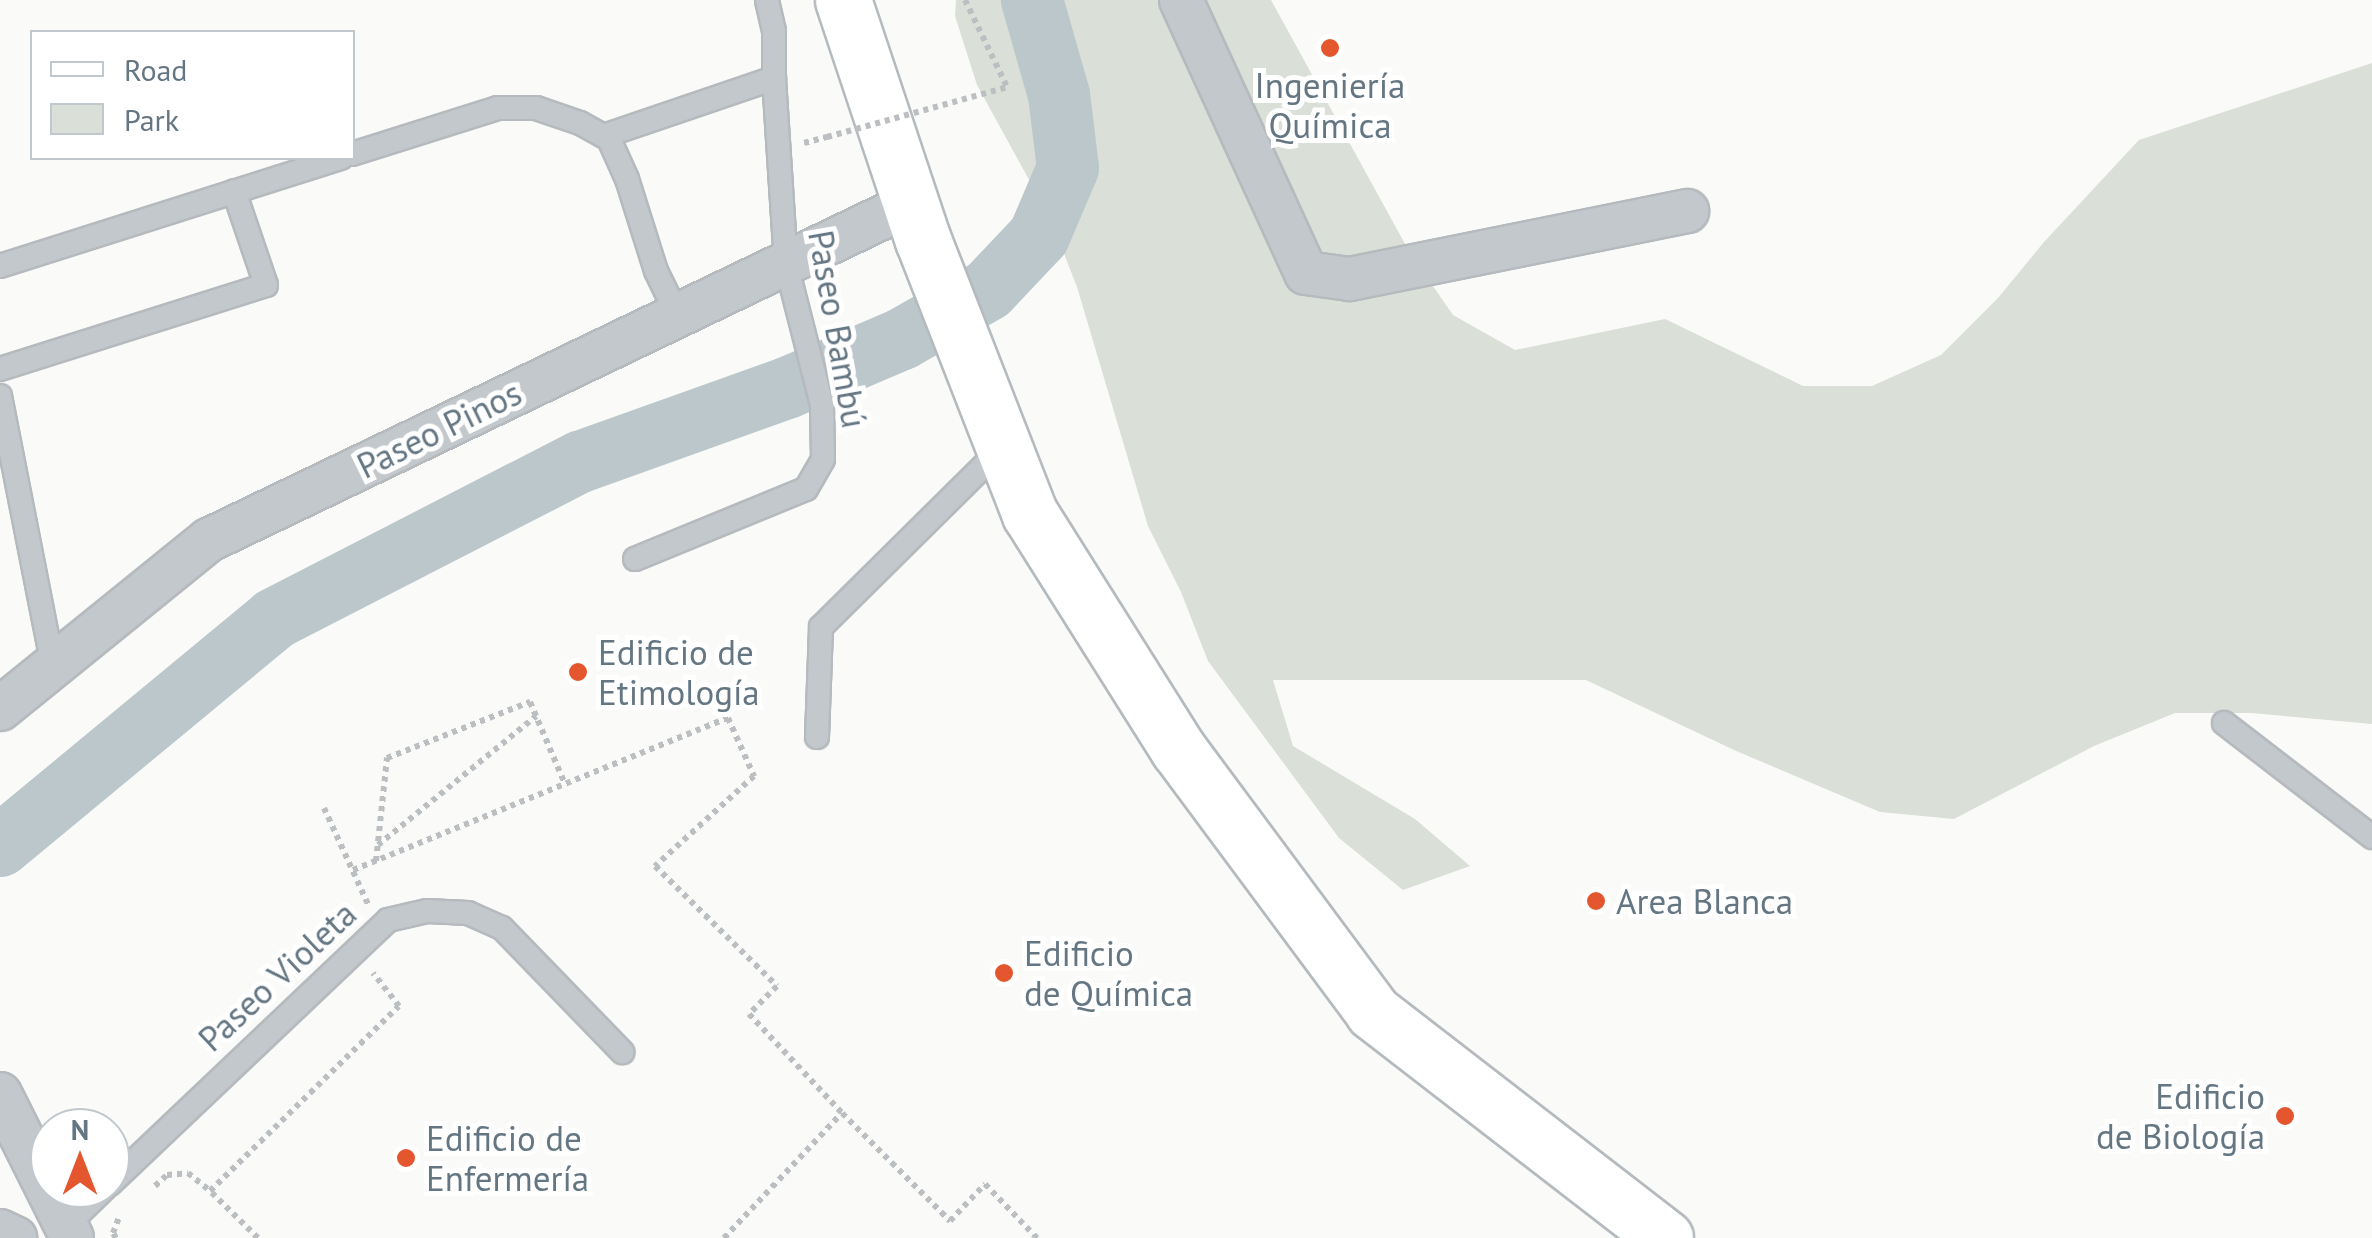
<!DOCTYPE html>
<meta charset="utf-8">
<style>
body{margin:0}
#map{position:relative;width:2372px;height:1238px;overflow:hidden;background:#fafaf8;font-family:"PT Sans",sans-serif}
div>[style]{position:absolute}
.green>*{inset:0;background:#dadfd7}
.river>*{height:62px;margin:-31px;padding:0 31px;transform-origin:31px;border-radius:31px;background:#bbc7cb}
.path>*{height:6px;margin-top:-3px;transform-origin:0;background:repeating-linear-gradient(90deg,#bbbfc2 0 5px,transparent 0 10px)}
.roads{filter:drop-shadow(2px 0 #b5babe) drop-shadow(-2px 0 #b5babe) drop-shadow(0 2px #b5babe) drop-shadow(0 -2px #b5babe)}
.lane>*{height:22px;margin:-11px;padding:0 11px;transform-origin:11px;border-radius:11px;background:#c3c8cc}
.street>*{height:42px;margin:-21px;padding:0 21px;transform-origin:21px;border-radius:21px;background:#c3c8cc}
.primary>*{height:55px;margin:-27.5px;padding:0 27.5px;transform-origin:27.5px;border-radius:27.5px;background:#fff}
.path-bridge>*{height:6px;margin-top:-3px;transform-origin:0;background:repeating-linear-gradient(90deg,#bbbfc2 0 5px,transparent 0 10px)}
.dots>*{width:28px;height:28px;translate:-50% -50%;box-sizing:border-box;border:5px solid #fff;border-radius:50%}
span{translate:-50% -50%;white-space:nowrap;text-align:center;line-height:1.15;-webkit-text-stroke:10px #fff;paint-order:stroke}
.poi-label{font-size:35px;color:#657683}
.left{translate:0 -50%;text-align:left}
.right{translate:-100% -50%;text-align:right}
.street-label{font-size:35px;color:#657683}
.legend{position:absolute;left:30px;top:30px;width:325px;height:130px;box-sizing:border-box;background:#fff;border:2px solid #c1c8cd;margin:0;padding:12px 18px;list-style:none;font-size:30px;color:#657683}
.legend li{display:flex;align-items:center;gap:20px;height:50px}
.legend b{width:50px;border:2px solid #c1c8cd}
.north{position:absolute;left:30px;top:1108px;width:100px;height:100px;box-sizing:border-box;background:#fff;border:2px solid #c1c8cd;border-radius:50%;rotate:0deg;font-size:28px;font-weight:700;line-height:40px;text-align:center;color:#657683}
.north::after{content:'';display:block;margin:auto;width:35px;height:45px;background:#e4572e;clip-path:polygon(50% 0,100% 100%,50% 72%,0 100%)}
</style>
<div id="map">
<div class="green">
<i style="clip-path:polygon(956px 0,1271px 0,1410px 253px,1453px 315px,1515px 350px,1665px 319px,1803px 386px,1872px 386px,1941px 355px,1998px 298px,2044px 242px,2139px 140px,2372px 63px,2372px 724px,2251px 713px,2175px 713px,2094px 746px,1954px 819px,1880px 812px,1734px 750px,1586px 680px,1273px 680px,1293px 746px,1415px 819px,1470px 866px,1403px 890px,1339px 838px,1208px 661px,1181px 592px,1148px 526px,1077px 287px,1050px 218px,977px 85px,955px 16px)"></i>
</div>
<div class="river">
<i style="left:0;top:846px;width:356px;rotate:-39.6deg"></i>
<i style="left:274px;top:619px;width:344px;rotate:-27.2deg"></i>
<i style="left:580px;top:462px;width:220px;rotate:-19.7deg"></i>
<i style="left:787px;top:388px;width:125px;rotate:-23.1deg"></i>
<i style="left:902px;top:339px;width:99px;rotate:-29.7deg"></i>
<i style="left:988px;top:290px;width:74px;rotate:-46.6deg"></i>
<i style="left:1039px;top:236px;width:74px;rotate:-66.9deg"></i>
<i style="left:1068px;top:168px;width:74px;rotate:-97deg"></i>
<i style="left:1059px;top:95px;width:99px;rotate:-105.9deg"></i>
</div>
<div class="path">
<i style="left:965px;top:0;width:97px;rotate:64.2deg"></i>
<i style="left:804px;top:143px;width:24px;rotate:-15deg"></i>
<i style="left:324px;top:808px;width:106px;rotate:65.4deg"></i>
<i style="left:378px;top:845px;width:204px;rotate:-39.2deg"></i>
<i style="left:376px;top:861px;width:104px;rotate:-83.9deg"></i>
<i style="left:387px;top:758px;width:154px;rotate:-21.4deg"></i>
<i style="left:530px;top:702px;width:89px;rotate:66.9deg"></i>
<i style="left:353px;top:870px;width:405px;rotate:-22.1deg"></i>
<i style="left:728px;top:718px;width:64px;rotate:65.9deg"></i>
<i style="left:754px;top:776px;width:134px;rotate:137.7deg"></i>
<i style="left:655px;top:866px;width:171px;rotate:44.5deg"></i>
<i style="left:777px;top:986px;width:40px;rotate:135deg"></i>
<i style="left:749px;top:1014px;width:136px;rotate:46.8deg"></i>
<i style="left:155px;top:1186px;width:16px;rotate:-43deg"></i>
<i style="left:167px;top:1175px;width:21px;rotate:-5deg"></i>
<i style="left:188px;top:1173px;width:28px;rotate:39deg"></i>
<i style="left:116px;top:1238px;width:6px;rotate:-121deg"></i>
<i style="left:113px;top:1233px;width:17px;rotate:-69deg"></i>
<i style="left:258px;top:1238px;width:67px;rotate:-135.6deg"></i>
<i style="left:210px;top:1191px;width:264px;rotate:-44.4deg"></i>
<i style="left:399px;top:1006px;width:42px;rotate:-128.2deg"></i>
<i style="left:724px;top:1238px;width:172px;rotate:-46.7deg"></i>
<i style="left:842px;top:1113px;width:153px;rotate:45deg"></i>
<i style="left:950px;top:1221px;width:51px;rotate:-46.6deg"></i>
<i style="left:985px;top:1184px;width:75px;rotate:46.1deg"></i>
</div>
<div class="roads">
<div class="lane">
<i style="left:604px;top:136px;width:180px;rotate:-18.8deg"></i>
<i style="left:774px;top:78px;width:47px;rotate:-90deg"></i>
<i style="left:774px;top:31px;width:32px;rotate:-103deg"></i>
<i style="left:352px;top:154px;width:153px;rotate:-17.5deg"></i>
<i style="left:498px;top:108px;width:38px"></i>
<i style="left:536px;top:108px;width:46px;rotate:18.8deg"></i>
<i style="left:580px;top:123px;width:33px;rotate:29deg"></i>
<i style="left:609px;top:139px;width:44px;rotate:65.8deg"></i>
<i style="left:627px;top:179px;width:96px;rotate:72.5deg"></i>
<i style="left:656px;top:271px;width:48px;rotate:64deg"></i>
<i style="left:0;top:266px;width:358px;rotate:-17.6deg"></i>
<i style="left:0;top:369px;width:279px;rotate:-17.5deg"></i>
<i style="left:266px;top:285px;width:99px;rotate:-108.8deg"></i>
<i style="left:0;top:396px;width:276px;rotate:78.9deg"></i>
<i style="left:635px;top:559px;width:185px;rotate:-22.3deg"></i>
<i style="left:806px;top:489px;width:34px;rotate:-60deg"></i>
<i style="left:823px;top:459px;width:54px;rotate:-91.1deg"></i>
<i style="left:822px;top:405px;width:146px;rotate:-104.3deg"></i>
<i style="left:786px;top:264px;width:186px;rotate:-93.7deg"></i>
<i style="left:2224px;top:723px;width:187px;rotate:37.6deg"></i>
<i style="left:817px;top:737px;width:110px;rotate:-87.9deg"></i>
<i style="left:821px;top:627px;width:253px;rotate:-44.7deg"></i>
<i style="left:110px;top:1184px;width:383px;rotate:-43.5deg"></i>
<i style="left:388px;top:920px;width:40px;rotate:-13deg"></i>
<i style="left:427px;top:911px;width:41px;rotate:2.8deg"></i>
<i style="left:468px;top:913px;width:37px;rotate:24deg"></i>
<i style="left:502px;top:928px;width:173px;rotate:45.9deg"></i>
<i style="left:66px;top:1226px;width:54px;rotate:-44.3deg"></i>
</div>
<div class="street">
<i style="left:1181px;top:0;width:300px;rotate:65.4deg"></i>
<i style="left:1306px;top:273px;width:44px;rotate:7.8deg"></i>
<i style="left:1350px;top:279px;width:344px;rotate:-11.4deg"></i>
<i style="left:0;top:709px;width:269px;rotate:-39deg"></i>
<i style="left:209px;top:540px;width:780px;rotate:-25.61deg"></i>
<i style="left:0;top:1094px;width:161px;rotate:63.4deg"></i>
<i style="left:0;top:1231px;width:17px;rotate:25deg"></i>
</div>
<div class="primary">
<i style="left:843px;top:0;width:253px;rotate:71.6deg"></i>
<i style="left:923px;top:240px;width:294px;rotate:68.7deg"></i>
<i style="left:1030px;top:514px;width:278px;rotate:57.8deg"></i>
<i style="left:1178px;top:749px;width:327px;rotate:53.4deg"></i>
<i style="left:1373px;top:1012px;width:369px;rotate:37.7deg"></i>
</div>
</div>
<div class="path-bridge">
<i style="left:827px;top:137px;width:187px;rotate:-15.5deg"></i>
</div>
<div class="dots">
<i style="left:1330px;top:48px;background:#e4572e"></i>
<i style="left:578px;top:672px;background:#e4572e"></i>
<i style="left:1596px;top:901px;background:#e4572e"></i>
<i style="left:1004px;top:973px;background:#e4572e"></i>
<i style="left:2285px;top:1116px;background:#e4572e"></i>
<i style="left:406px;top:1158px;background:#e4572e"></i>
</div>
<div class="poi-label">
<span style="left:1330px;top:105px">Ingeniería<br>Química</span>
<span class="left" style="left:598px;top:672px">Edificio de<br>Etimología</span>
<span class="left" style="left:1616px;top:901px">Area Blanca</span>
<span class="left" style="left:1024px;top:973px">Edificio<br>de Química</span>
<span class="right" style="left:2265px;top:1116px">Edificio<br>de Biología</span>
<span class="left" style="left:426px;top:1158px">Edificio de<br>Enfermería</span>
</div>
<div class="street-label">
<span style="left:838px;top:329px;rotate:80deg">Paseo Bambú</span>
<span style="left:439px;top:429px;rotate:-26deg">Paseo Pinos</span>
<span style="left:277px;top:976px;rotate:-43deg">Paseo Violeta</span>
</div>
<ul class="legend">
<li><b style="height:12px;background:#fff"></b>Road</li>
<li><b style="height:28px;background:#dadfd7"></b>Park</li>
</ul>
<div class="north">N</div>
</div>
